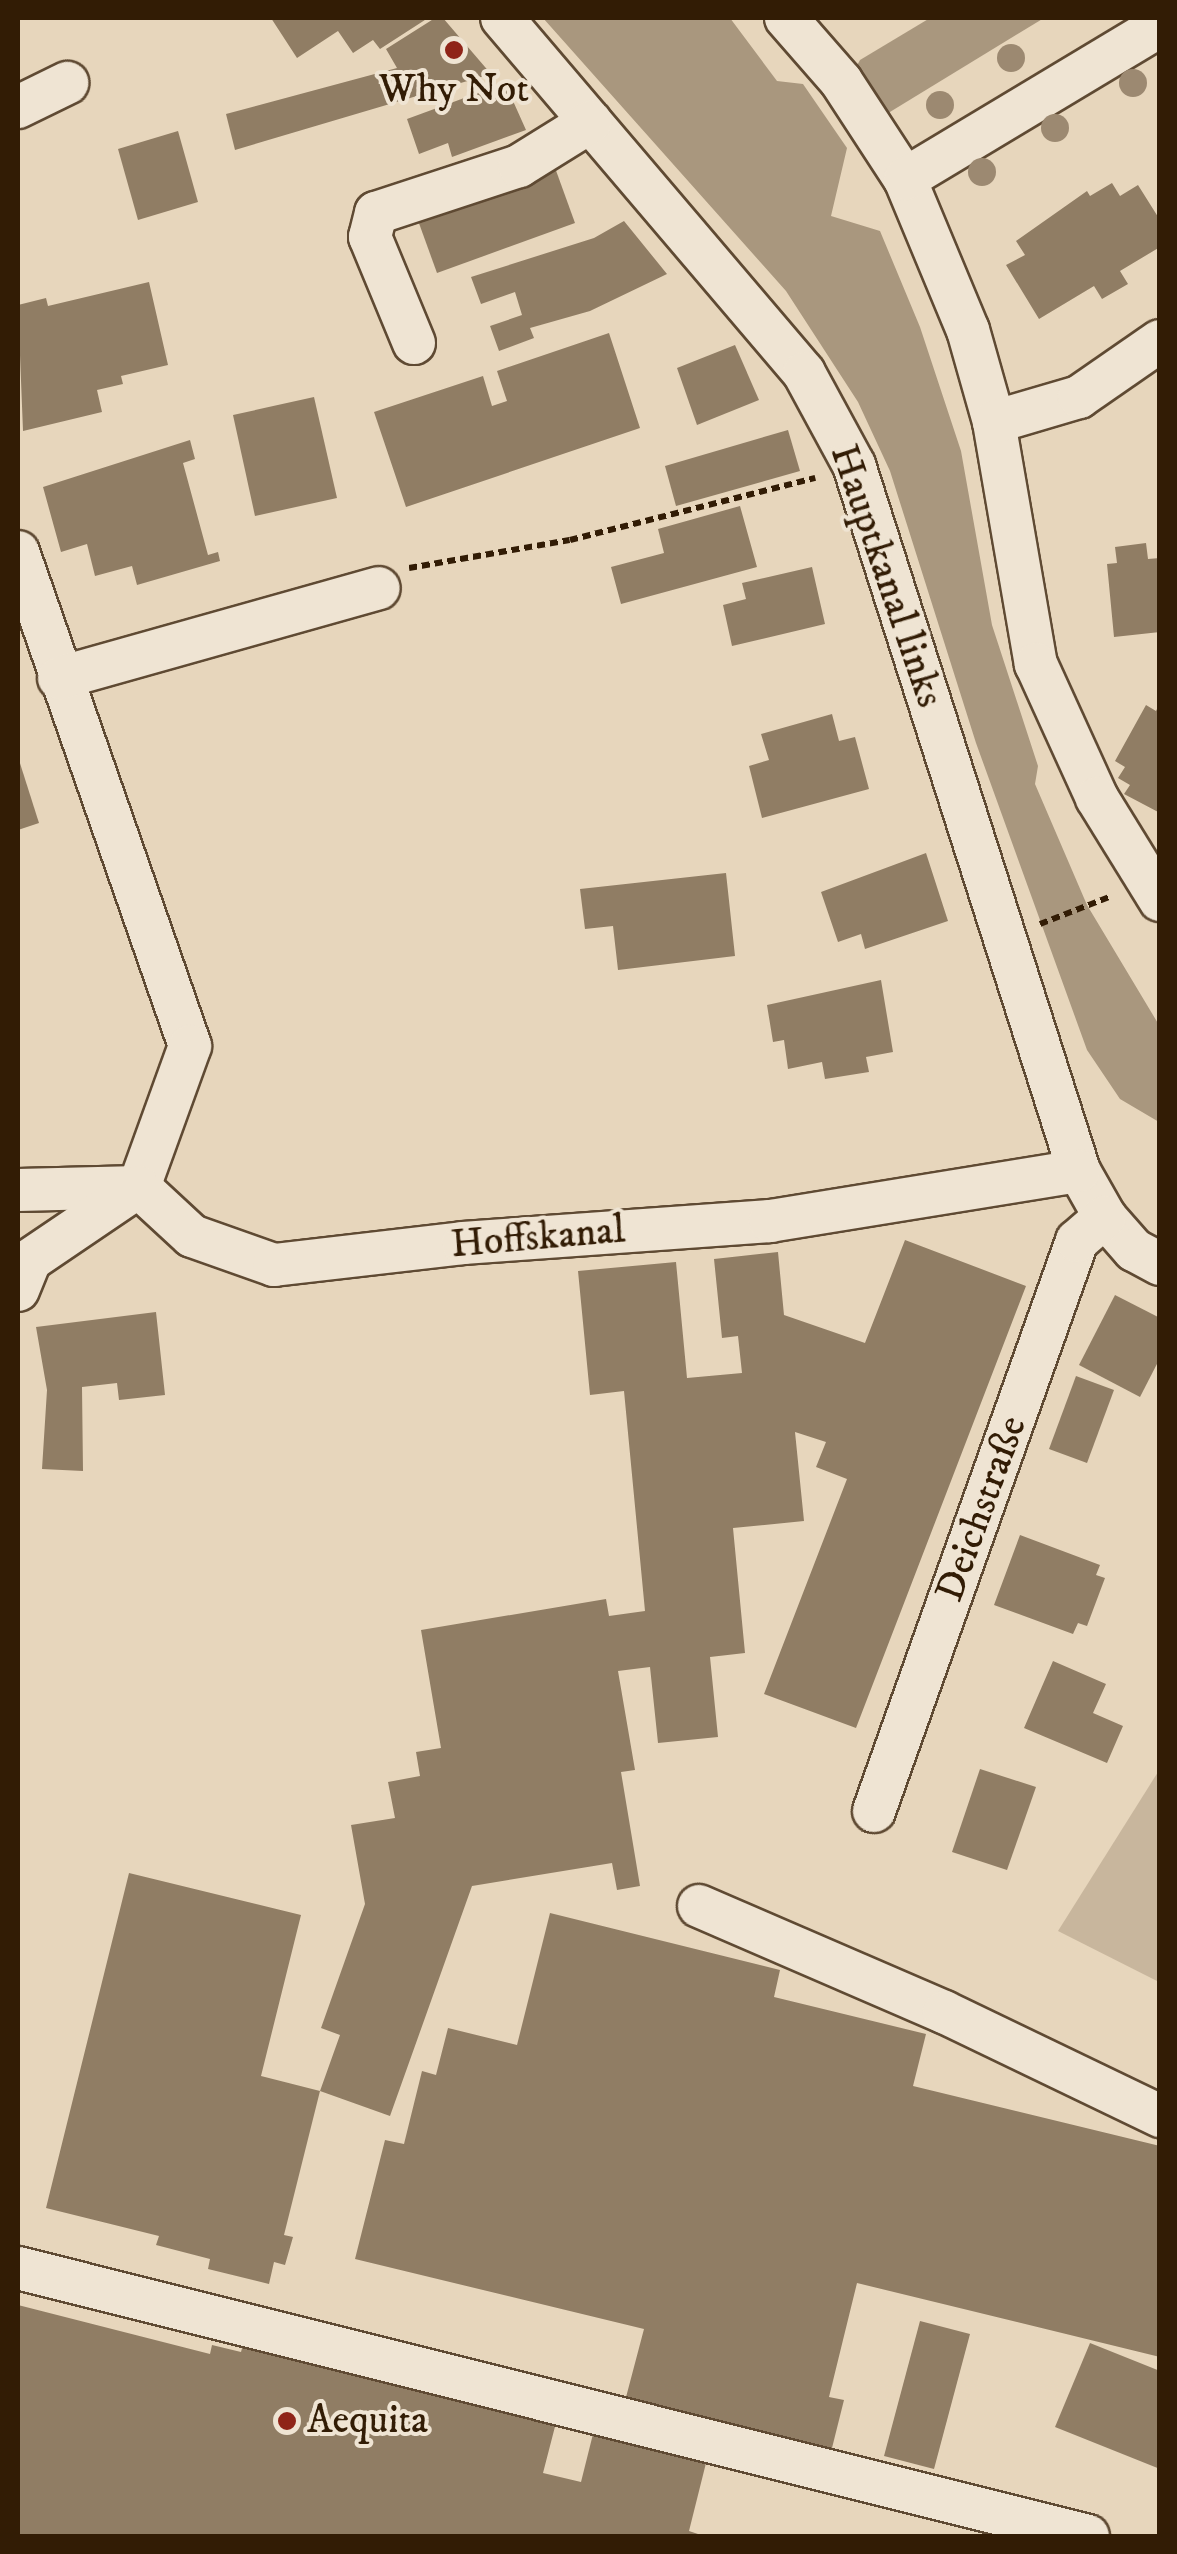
<!DOCTYPE html>
<meta charset="utf-8">
<style>
body{margin:0}
#map{position:relative;width:1177px;height:2554px;overflow:hidden;background:#e7d6bc;font-family:"IM FELL DW Pica",serif}
div>[style]{position:absolute}
.green>*{inset:0;background:#c8b69d}
.water>*{inset:0;background:#a9977e}
.building>*{inset:0;background:#907d64}
.path>*{height:6px;margin-top:-3px;transform-origin:0;background:repeating-linear-gradient(90deg,#321c05 0 8px,transparent 0 13px)}
.roads{filter:drop-shadow(2px 0 #5f4a33) drop-shadow(-2px 0 #5f4a33) drop-shadow(0 2px #5f4a33) drop-shadow(0 -2px #5f4a33)}
.minor>*{height:42px;margin:-21px;padding:0 21px;transform-origin:21px;border-radius:21px;background:#efe4d3}
.trees>*{width:28px;height:28px;margin:-14px;border-radius:50%;background:#9c8971}
.dots>*{width:28px;height:28px;translate:-50% -50%;box-sizing:border-box;border:5px solid #efe4d3;border-radius:50%}
span{translate:-50% -50%;white-space:nowrap;text-align:center;line-height:1.15;-webkit-text-stroke:8px #efe4d3;paint-order:stroke}
.poi-label{font-size:40px;color:#321c05}
.left{translate:0 -50%;text-align:left}
.street-label{font-size:40px;color:#321c05}
.frame{position:absolute;inset:0;border:20px solid #321c05;pointer-events:none}
</style>
<div id="map">
<div class="green">
<i style="clip-path:polygon(1158px 1772px,1160px 1773px,1159px 1982px,1058px 1931px)"></i>
</div>
<div class="water">
<i style="clip-path:polygon(543px 18px,730px 18px,777px 81px,803px 84px,847px 148px,831px 216px,880px 231px,920px 327px,961px 451px,992px 625px,1038px 766px,1035px 784px,1087px 905px,1159px 1025px,1159px 1122px,1120px 1099px,1087px 1050px,976px 743px,890px 471px,858px 402px,786px 291px)"></i>
<i style="clip-path:polygon(930px 18px,1044px 18px,885px 115px,854px 71px,860px 60px)"></i>
</div>
<div class="building">
<i style="clip-path:polygon(271px 18px,428px 18px,380px 49px,373px 40px,353px 53px,338px 31px,297px 58px)"></i>
<i style="clip-path:polygon(435px 18px,443px 18px,491px 74px,235px 150px,226px 114px,397px 68px,386px 49px)"></i>
<i style="clip-path:polygon(505px 83px,526px 130px,452px 157px,448px 143px,419px 154px,407px 119px)"></i>
<i style="clip-path:polygon(178px 131px,198px 202px,138px 220px,118px 149px)"></i>
<i style="clip-path:polygon(554px 165px,575px 223px,437px 273px,416px 215px)"></i>
<i style="clip-path:polygon(1112px 183px,1120px 196px,1138px 185px,1160px 220px,1160px 247px,1120px 271px,1128px 284px,1102px 299px,1094px 286px,1039px 319px,1006px 265px,1025px 255px,1016px 241px,1087px 191px,1090px 196px)"></i>
<i style="clip-path:polygon(624px 221px,667px 274px,590px 311px,530px 328px,534px 338px,499px 351px,490px 326px,522px 315px,515px 292px,481px 304px,471px 277px,594px 238px)"></i>
<i style="clip-path:polygon(149px 282px,168px 365px,121px 376px,123px 384px,97px 390px,102px 412px,23px 431px,18px 305px,46px 298px,48px 306px)"></i>
<i style="clip-path:polygon(609px 333px,640px 428px,406px 507px,374px 412px,483px 376px,492px 406px,507px 401px,497px 371px)"></i>
<i style="clip-path:polygon(735px 345px,759px 400px,697px 425px,677px 368px)"></i>
<i style="clip-path:polygon(314px 397px,337px 498px,255px 516px,233px 415px)"></i>
<i style="clip-path:polygon(788px 430px,800px 471px,676px 506px,665px 466px)"></i>
<i style="clip-path:polygon(190px 440px,195px 459px,183px 463px,208px 555px,218px 552px,220px 561px,137px 585px,132px 566px,95px 576px,87px 544px,61px 552px,43px 487px)"></i>
<i style="clip-path:polygon(740px 506px,757px 567px,621px 604px,611px 567px,664px 553px,658px 529px)"></i>
<i style="clip-path:polygon(1146px 543px,1148px 559px,1160px 558px,1160px 632px,1114px 637px,1107px 564px,1117px 563px,1115px 547px)"></i>
<i style="clip-path:polygon(812px 567px,825px 624px,732px 646px,723px 605px,746px 599px,742px 583px)"></i>
<i style="clip-path:polygon(1160px 703px,1160px 813px,1124px 794px,1130px 785px,1118px 778px,1125px 767px,1115px 761px,1146px 705px,1156px 711px)"></i>
<i style="clip-path:polygon(832px 714px,839px 741px,855px 737px,869px 789px,762px 818px,749px 766px,769px 760px,761px 734px)"></i>
<i style="clip-path:polygon(18px 757px,39px 823px,18px 830px)"></i>
<i style="clip-path:polygon(926px 853px,948px 921px,865px 949px,861px 934px,838px 942px,821px 892px)"></i>
<i style="clip-path:polygon(726px 873px,735px 956px,618px 970px,613px 926px,585px 929px,580px 889px)"></i>
<i style="clip-path:polygon(881px 980px,893px 1052px,866px 1057px,869px 1072px,825px 1079px,822px 1062px,788px 1069px,784px 1040px,773px 1042px,767px 1005px)"></i>
<i style="clip-path:polygon(905px 1240px,1026px 1286px,856px 1728px,764px 1694px,847px 1479px,816px 1467px,826px 1442px,795px 1432px,804px 1521px,733px 1528px,745px 1653px,710px 1657px,718px 1737px,658px 1743px,650px 1667px,618px 1671px,635px 1770px,621px 1772px,640px 1886px,617px 1890px,612px 1863px,472px 1886px,390px 2116px,320px 2091px,340px 2035px,321px 2028px,365px 1904px,351px 1825px,395px 1818px,388px 1782px,420px 1776px,416px 1752px,441px 1748px,421px 1630px,606px 1599px,609px 1616px,645px 1611px,624px 1391px,590px 1395px,578px 1271px,676px 1262px,687px 1378px,742px 1373px,738px 1336px,722px 1338px,714px 1259px,778px 1252px,784px 1315px,865px 1343px)"></i>
<i style="clip-path:polygon(1115px 1295px,1160px 1318px,1160px 1358px,1140px 1397px,1079px 1365px)"></i>
<i style="clip-path:polygon(156px 1312px,165px 1395px,119px 1400px,117px 1383px,82px 1387px,83px 1471px,42px 1469px,47px 1390px,36px 1327px)"></i>
<i style="clip-path:polygon(1076px 1376px,1114px 1390px,1087px 1463px,1049px 1449px)"></i>
<i style="clip-path:polygon(1020px 1535px,1100px 1565px,1096px 1575px,1105px 1578px,1087px 1626px,1078px 1623px,1073px 1634px,994px 1605px)"></i>
<i style="clip-path:polygon(1053px 1661px,1106px 1684px,1093px 1713px,1123px 1726px,1107px 1763px,1024px 1728px)"></i>
<i style="clip-path:polygon(980px 1769px,1036px 1787px,1007px 1870px,952px 1852px)"></i>
<i style="clip-path:polygon(129px 1873px,301px 1915px,261px 2076px,320px 2091px,284px 2235px,293px 2237px,285px 2265px,274px 2262px,269px 2284px,208px 2269px,210px 2259px,156px 2245px,159px 2236px,46px 2208px)"></i>
<i style="clip-path:polygon(550px 1913px,780px 1970px,774px 1997px,926px 2034px,913px 2086px,1160px 2146px,1160px 2357px,857px 2283px,829px 2397px,844px 2400px,831px 2452px,625px 2401px,644px 2329px,355px 2259px,385px 2140px,404px 2144px,422px 2071px,436px 2075px,448px 2028px,517px 2045px)"></i>
<i style="clip-path:polygon(18px 2305px,210px 2354px,212px 2345px,241px 2352px,245px 2337px,558px 2415px,543px 2473px,581px 2482px,595px 2426px,708px 2455px,689px 2531px,704px 2536px,18px 2536px)"></i>
<i style="clip-path:polygon(920px 2321px,970px 2334px,934px 2469px,884px 2456px)"></i>
<i style="clip-path:polygon(1090px 2343px,1160px 2371px,1160px 2469px,1055px 2427px)"></i>
</div>
<div class="path">
<i style="left:409px;top:568px;width:163px;rotate:-9.9deg"></i>
<i style="left:570px;top:540px;width:253px;rotate:-14.2deg"></i>
<i style="left:1040px;top:924px;width:77px;rotate:-21.3deg"></i>
</div>
<div class="roads">
<div class="minor">
<i style="left:502px;top:18px;width:466px;rotate:49.6deg"></i>
<i style="left:804px;top:373px;width:105px;rotate:61.5deg"></i>
<i style="left:854px;top:465px;width:741px;rotate:72.32deg"></i>
<i style="left:1079px;top:1171px;width:53px;rotate:60.5deg"></i>
<i style="left:1105px;top:1217px;width:44px;rotate:48.7deg"></i>
<i style="left:1134px;top:1250px;width:30px;rotate:28deg"></i>
<i style="left:786px;top:18px;width:84px;rotate:48.9deg"></i>
<i style="left:841px;top:81px;width:117px;rotate:56.9deg"></i>
<i style="left:905px;top:179px;width:164px;rotate:67.4deg"></i>
<i style="left:968px;top:330px;width:96px;rotate:74.2deg"></i>
<i style="left:994px;top:422px;width:246px;rotate:80.2deg"></i>
<i style="left:1036px;top:664px;width:147px;rotate:65.5deg"></i>
<i style="left:1097px;top:798px;width:120px;rotate:58.3deg"></i>
<i style="left:18px;top:107px;width:55px;rotate:-26.1deg"></i>
<i style="left:905px;top:179px;width:297px;rotate:-31deg"></i>
<i style="left:414px;top:343px;width:115px;rotate:-112.5deg"></i>
<i style="left:370px;top:237px;width:25px;rotate:-76deg"></i>
<i style="left:376px;top:213px;width:151px;rotate:-18.2deg"></i>
<i style="left:519px;top:166px;width:84px;rotate:-31.8deg"></i>
<i style="left:994px;top:422px;width:89px;rotate:-16.4deg"></i>
<i style="left:1079px;top:397px;width:98px;rotate:-34.7deg"></i>
<i style="left:18px;top:552px;width:523px;rotate:70.8deg"></i>
<i style="left:190px;top:1046px;width:150px;rotate:109.9deg"></i>
<i style="left:59px;top:678px;width:332px;rotate:-15.7deg"></i>
<i style="left:18px;top:1190px;width:121px;rotate:-1.4deg"></i>
<i style="left:139px;top:1187px;width:72px;rotate:42.8deg"></i>
<i style="left:192px;top:1236px;width:87px;rotate:19.5deg"></i>
<i style="left:274px;top:1265px;width:190px;rotate:-6.6deg"></i>
<i style="left:463px;top:1243px;width:308px;rotate:-4.1deg"></i>
<i style="left:770px;top:1221px;width:313px;rotate:-9.2deg"></i>
<i style="left:18px;top:1290px;width:32px;rotate:-68deg"></i>
<i style="left:30px;top:1260px;width:130px;rotate:-34.1deg"></i>
<i style="left:874px;top:1811px;width:605px;rotate:-70.4deg"></i>
<i style="left:1077px;top:1241px;width:37px;rotate:-41deg"></i>
<i style="left:699px;top:1906px;width:267px;rotate:23.4deg"></i>
<i style="left:944px;top:2012px;width:240px;rotate:25.7deg"></i>
<i style="left:18px;top:2268px;width:1103px;rotate:14.06deg"></i>
</div>
</div>
<div class="trees">
<i style="left:1011px;top:58px"></i>
<i style="left:1133px;top:83px"></i>
<i style="left:940px;top:105px"></i>
<i style="left:1055px;top:128px"></i>
<i style="left:982px;top:172px"></i>
</div>
<div class="dots">
<i style="left:454px;top:50px;background:#8f2418"></i>
<i style="left:287px;top:2421px;background:#8f2418"></i>
</div>
<div class="poi-label">
<span style="left:454px;top:90px">Why Not</span>
<span class="left" style="left:307px;top:2421px">Aequita</span>
</div>
<div class="street-label">
<span style="left:886px;top:576px;rotate:71deg">Hauptkanal links</span>
<span style="left:538px;top:1238px;rotate:-5deg">Hoffskanal</span>
<span style="left:982px;top:1509px;rotate:-70deg">Deichstraße</span>
</div>
<div class="frame"></div>
</div>
